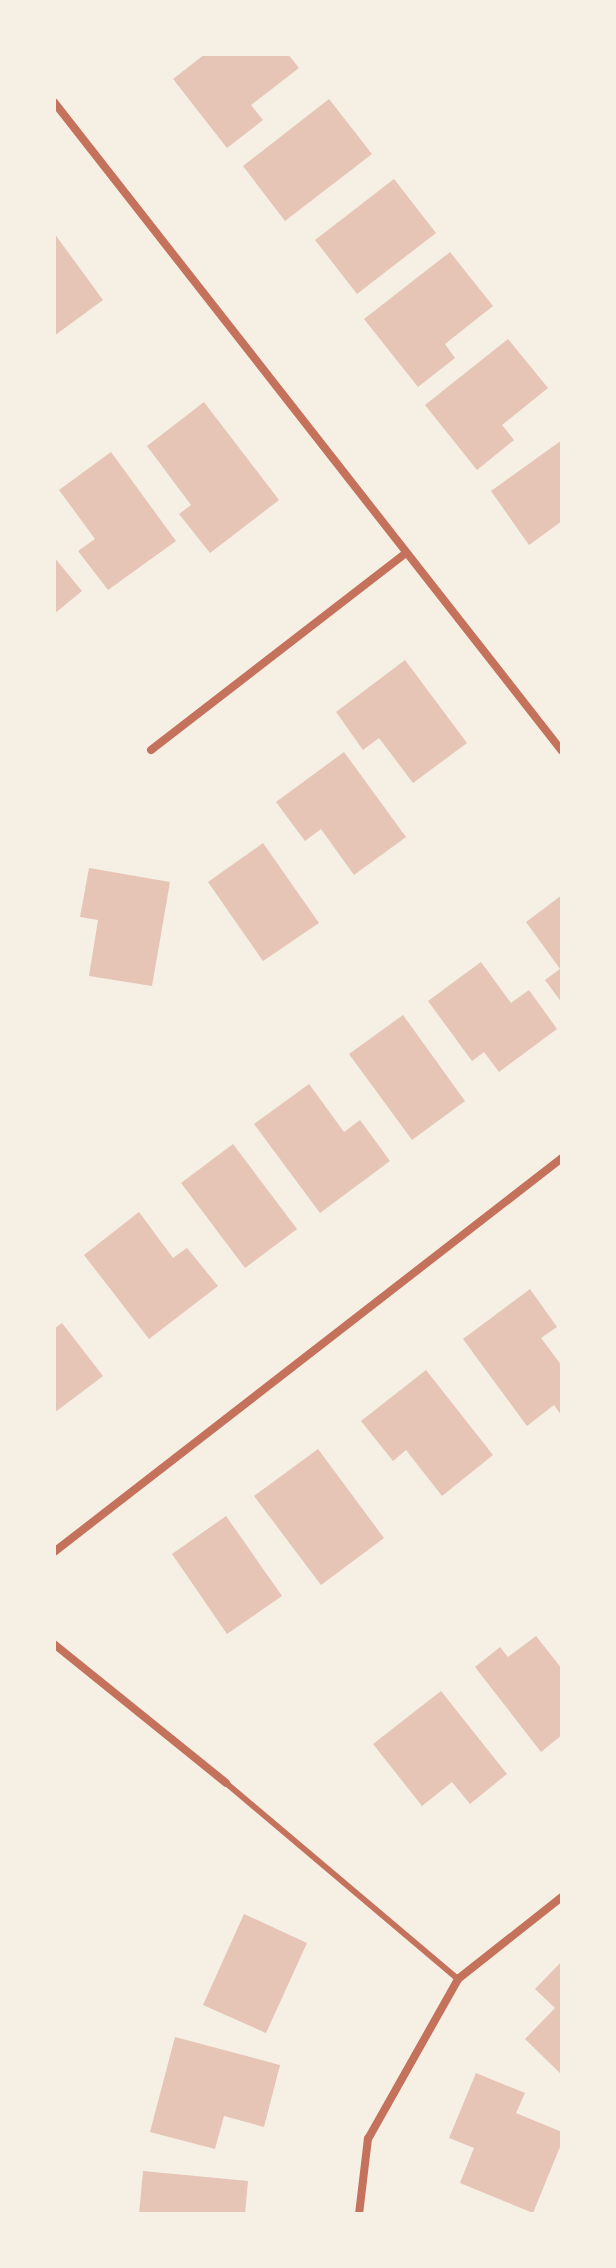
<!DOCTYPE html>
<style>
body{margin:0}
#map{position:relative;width:616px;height:2268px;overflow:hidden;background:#f6efe4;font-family:Rubik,sans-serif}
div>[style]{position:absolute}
.building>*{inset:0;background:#e6c5b7}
.service>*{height:6px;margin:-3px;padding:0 3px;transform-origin:3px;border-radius:3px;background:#c5725c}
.minor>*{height:8px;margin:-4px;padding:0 4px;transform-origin:4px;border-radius:4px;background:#c5725c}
span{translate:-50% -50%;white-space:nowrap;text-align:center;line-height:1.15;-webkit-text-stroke:8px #f6efe4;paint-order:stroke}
.frame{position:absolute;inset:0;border:56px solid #f6efe4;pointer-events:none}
</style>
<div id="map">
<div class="building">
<i style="clip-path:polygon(205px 54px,288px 54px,299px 68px,251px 105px,263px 120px,227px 148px,173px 79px)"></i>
<i style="clip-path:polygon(329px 99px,372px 154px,285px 221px,243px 166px)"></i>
<i style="clip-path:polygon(394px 179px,436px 233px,357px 294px,315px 240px)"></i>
<i style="clip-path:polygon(54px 233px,103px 300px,54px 336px)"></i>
<i style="clip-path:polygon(450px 252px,493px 306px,445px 344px,455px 358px,418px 387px,364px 319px)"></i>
<i style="clip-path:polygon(508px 339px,548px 388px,502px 425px,514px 440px,477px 470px,425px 405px)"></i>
<i style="clip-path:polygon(204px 402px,279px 500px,210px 553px,179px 514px,191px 505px,147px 446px)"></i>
<i style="clip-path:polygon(562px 440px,562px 521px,529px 545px,491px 491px)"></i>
<i style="clip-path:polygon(111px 452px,176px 541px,108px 590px,78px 551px,95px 539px,59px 490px)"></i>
<i style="clip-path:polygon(54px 557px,82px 591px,54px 614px)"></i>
<i style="clip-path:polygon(405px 660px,467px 743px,413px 783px,379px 738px,363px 750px,336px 712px)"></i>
<i style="clip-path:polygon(344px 752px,406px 837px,354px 875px,321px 829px,305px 841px,276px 802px)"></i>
<i style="clip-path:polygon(263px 843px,319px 923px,263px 961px,208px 882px)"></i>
<i style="clip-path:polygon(89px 868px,170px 882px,152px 986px,89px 976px,98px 920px,80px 917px)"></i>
<i style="clip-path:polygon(562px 895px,562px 1003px,545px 980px,560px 969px,526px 922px)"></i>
<i style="clip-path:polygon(481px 962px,511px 1003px,529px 990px,557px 1029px,499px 1072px,484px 1052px,472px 1061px,428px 1001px)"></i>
<i style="clip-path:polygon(403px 1015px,465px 1101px,412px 1140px,349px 1054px)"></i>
<i style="clip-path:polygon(309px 1084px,344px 1132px,360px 1120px,390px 1161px,320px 1213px,254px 1124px)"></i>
<i style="clip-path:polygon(233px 1144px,297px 1229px,245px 1268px,181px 1183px)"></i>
<i style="clip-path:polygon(139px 1212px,173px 1258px,187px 1248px,218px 1286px,149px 1339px,84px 1255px)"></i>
<i style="clip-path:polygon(530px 1289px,557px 1327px,541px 1338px,562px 1366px,562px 1416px,554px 1405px,527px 1426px,463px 1339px)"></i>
<i style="clip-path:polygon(62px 1323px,103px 1376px,54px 1413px,54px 1329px)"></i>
<i style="clip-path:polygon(426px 1370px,493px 1455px,442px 1496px,406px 1450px,393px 1461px,361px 1421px)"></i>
<i style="clip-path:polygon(318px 1449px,384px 1538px,321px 1585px,254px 1496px)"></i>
<i style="clip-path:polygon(226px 1516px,282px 1596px,227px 1634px,172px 1554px)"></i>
<i style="clip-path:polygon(536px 1636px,562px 1669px,562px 1735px,541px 1752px,475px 1667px,500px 1647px,508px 1657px)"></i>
<i style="clip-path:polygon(441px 1691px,507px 1774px,470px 1804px,452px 1782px,422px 1806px,373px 1744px)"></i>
<i style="clip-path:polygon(244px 1914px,307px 1943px,266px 2033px,203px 2005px)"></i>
<i style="clip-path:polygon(562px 1961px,562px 2075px,525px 2039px,555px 2008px,535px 1989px)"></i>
<i style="clip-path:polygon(175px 2037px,280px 2065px,264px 2127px,224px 2116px,215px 2149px,150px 2132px)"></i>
<i style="clip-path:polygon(476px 2073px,525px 2093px,516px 2113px,562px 2132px,562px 2142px,533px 2213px,460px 2183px,474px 2148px,449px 2138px)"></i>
<i style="clip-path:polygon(143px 2171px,248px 2181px,245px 2214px,139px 2214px)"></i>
</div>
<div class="service">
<i style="left:226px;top:1783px;width:304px;rotate:40.2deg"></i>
</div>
<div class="minor">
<i style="left:54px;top:102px;width:824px;rotate:51.95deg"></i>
<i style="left:151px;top:750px;width:322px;rotate:-37.7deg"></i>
<i style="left:54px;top:1552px;width:643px;rotate:-37.8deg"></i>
<i style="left:54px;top:1644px;width:221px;rotate:38.9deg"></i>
<i style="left:359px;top:2214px;width:76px;rotate:-83.2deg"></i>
<i style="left:368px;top:2139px;width:184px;rotate:-60.6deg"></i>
<i style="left:458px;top:1979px;width:132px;rotate:-38.3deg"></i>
</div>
<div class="frame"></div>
</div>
